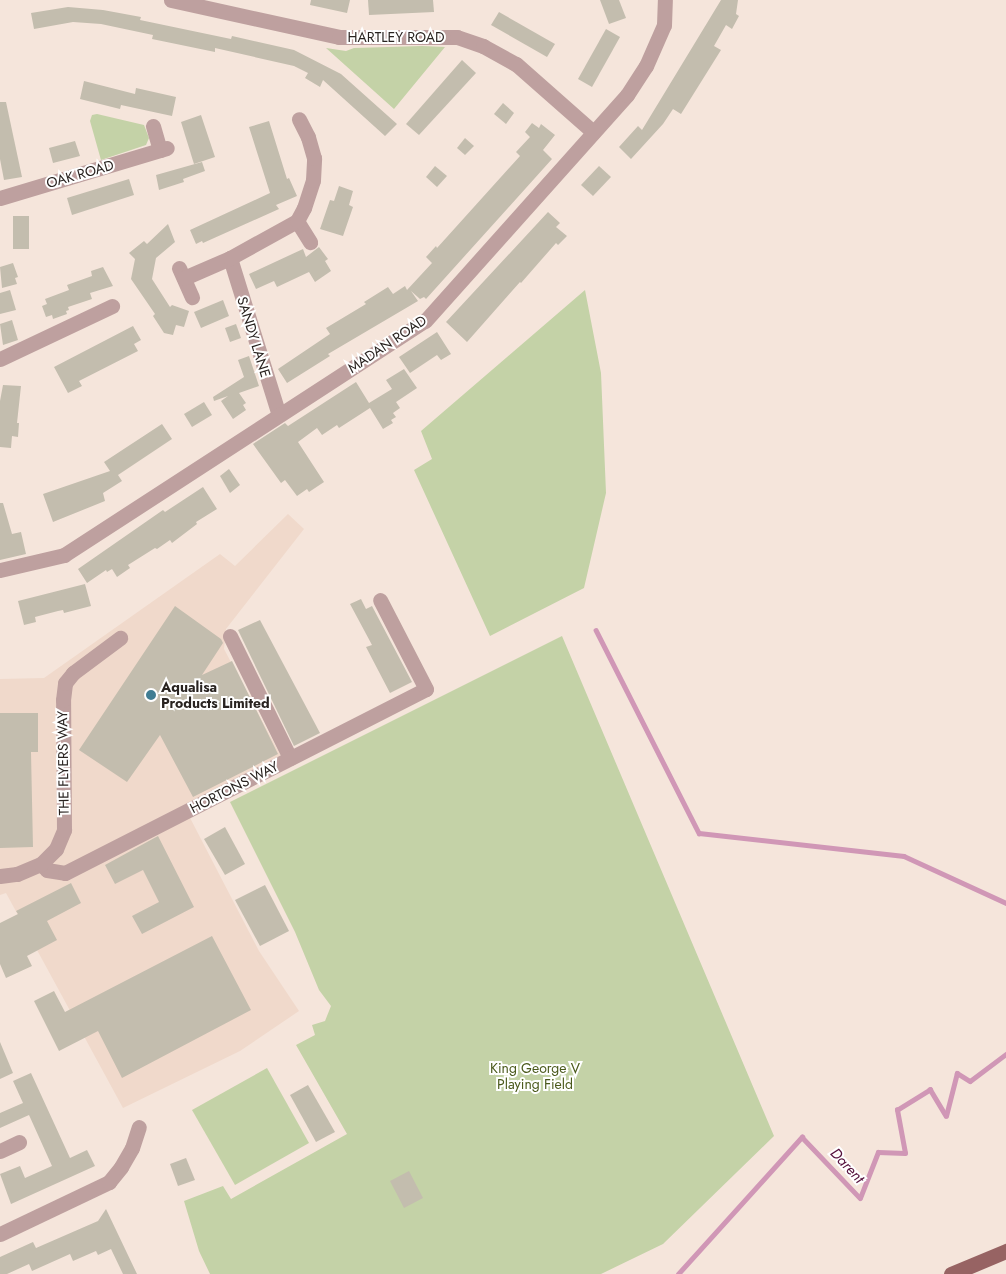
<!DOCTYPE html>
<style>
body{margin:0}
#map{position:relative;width:1006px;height:1274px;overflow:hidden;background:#f5e5db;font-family:Jost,sans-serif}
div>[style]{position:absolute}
.built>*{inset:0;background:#f0d9cb}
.green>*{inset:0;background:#c4d2a7}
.stream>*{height:4.5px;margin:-2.25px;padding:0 2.25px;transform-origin:2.25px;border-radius:2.25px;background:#d097b6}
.building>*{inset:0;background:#c3bdae}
.minor>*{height:15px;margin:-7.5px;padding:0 7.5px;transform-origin:7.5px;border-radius:7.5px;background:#bea09f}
.major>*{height:15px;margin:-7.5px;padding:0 7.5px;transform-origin:7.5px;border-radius:7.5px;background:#976363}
.dots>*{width:14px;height:14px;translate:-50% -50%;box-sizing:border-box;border:2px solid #fff;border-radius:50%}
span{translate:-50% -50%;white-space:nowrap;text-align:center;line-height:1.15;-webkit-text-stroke:4px #fff;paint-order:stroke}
.street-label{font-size:14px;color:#292320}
.poi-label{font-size:14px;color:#292320;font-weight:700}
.left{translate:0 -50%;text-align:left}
.park-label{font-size:14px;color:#4a591b}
.water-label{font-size:15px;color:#54103c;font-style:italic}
</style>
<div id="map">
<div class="built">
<i style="clip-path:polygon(288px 514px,304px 529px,226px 629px,224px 649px,284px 762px,188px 814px,259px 951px,299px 1011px,240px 1051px,123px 1108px,6px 893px,0 895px,0 679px,44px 678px,220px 554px,235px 566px)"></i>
</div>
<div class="green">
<i style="clip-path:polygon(422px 46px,445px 47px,394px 109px,326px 48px,346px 51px,354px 48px)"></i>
<i style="clip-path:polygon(97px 114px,144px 125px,149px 138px,146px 145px,101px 160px,90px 121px,92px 115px)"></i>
<i style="clip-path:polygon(585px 290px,601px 373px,606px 493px,584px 588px,490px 636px,414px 470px,432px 459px,421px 431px)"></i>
<i style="clip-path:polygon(562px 636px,774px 1136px,663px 1244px,601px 1274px,210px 1274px,199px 1251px,184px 1201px,223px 1186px,231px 1199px,347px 1134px,296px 1045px,315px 1035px,312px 1025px,325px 1021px,331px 1006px,319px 990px,295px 932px,230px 802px)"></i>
<i style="clip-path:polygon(267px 1068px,309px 1143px,235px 1185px,192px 1110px)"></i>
</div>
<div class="stream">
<i style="left:596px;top:630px;width:228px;rotate:63.1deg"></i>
<i style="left:699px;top:833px;width:206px;rotate:6.4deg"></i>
<i style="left:904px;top:856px;width:112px;rotate:24.7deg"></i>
<i style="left:678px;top:1274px;width:185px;rotate:-47.9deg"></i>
<i style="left:802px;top:1137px;width:84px;rotate:46.4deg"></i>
<i style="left:860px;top:1198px;width:49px;rotate:-68.6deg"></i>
<i style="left:878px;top:1152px;width:27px;rotate:2deg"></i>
<i style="left:905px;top:1153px;width:44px;rotate:-100.5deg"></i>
<i style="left:897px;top:1110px;width:39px;rotate:-32deg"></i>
<i style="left:930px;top:1089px;width:31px;rotate:59deg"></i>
<i style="left:946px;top:1116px;width:44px;rotate:-75.7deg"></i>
<i style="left:957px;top:1073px;width:15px;rotate:32deg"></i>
<i style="left:970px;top:1081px;width:45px;rotate:-36.9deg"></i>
</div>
<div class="building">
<i style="clip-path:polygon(311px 0,350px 0,347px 13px,310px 5px)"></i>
<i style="clip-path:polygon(368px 0,433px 0,434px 12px,369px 15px)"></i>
<i style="clip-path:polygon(600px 0,619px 0,626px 18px,609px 24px)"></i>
<i style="clip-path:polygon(721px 0,738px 0,736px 14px,739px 16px,732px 29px,726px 25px,714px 46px,721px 50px,681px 114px,673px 109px,663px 124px,631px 159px,619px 147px,638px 126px,642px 130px)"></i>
<i style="clip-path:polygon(68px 7px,103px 10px,141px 17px,140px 20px,231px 39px,232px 36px,294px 50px,341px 74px,397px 124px,385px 136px,323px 80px,320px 87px,305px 78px,308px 73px,294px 66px,215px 48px,215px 52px,152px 39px,153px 35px,101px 24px,73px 22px,34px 29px,31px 13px)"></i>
<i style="clip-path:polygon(499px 12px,555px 44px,547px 57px,491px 25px)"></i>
<i style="clip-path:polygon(606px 29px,620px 37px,592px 87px,578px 79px)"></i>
<i style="clip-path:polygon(462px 60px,476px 73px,419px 135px,406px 124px)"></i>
<i style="clip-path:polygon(84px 81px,135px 94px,136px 88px,176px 97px,172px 116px,121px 105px,120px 109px,80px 99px)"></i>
<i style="clip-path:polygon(0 102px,6px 102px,22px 177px,4px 180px,0 159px)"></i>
<i style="clip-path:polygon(503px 103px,514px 113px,506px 124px,494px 114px)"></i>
<i style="clip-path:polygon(201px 115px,215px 157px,194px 164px,181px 122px)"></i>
<i style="clip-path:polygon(269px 121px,287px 179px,289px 178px,297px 196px,276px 205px,279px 209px,203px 243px,202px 241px,196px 244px,190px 230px,270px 193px,249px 127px)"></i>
<i style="clip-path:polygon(532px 123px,539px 128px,541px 124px,555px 135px,543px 150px,552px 159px,426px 299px,424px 297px,420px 299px,411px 291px,418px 301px,328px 354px,330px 356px,287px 383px,278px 369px,330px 334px,326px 328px,366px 304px,364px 302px,388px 287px,393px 294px,405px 286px,407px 290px,432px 263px,426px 257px,436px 246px,437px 248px,520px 156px,516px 152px,530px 137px,525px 132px)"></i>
<i style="clip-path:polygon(465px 138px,474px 146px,465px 155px,457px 148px)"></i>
<i style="clip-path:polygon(75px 141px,80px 156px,53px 163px,49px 148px)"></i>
<i style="clip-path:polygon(202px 162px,205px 171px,183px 179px,184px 182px,159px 190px,156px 175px)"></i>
<i style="clip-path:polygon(435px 166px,447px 176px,437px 187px,426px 177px)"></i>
<i style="clip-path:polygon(599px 166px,611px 177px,593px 196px,581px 185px)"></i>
<i style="clip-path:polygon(129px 179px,134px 195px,72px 215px,67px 198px)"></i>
<i style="clip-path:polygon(339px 186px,353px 191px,349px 205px,353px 207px,343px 236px,320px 229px,330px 200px,334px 201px)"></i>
<i style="clip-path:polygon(548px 212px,560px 223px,556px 227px,567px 236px,558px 245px,556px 243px,521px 283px,520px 282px,467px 342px,446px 322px)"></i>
<i style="clip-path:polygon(13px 216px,29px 216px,29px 249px,13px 249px)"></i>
<i style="clip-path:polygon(168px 224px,175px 242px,156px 258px,152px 279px,170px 307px,172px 305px,189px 311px,184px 327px,176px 325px,173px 335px,164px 333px,153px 316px,155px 314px,131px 279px,135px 259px,129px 253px,144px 241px,147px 244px)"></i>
<i style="clip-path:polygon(319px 247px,328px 259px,325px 261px,331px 271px,315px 282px,309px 272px,277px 287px,274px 281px,256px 289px,249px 274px,303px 249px,306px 257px)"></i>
<i style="clip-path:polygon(13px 263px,18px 277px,15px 278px,17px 284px,2px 288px,0 267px)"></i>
<i style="clip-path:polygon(103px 267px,113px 286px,90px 293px,92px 299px,68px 307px,69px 310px,66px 311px,67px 314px,53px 319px,52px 315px,46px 317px,42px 306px,47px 304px,45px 299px,69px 290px,67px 285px,92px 276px,91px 271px)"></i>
<i style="clip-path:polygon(10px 290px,16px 310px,0 314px,0 293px)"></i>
<i style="clip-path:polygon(223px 300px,229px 316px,201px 328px,194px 312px)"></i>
<i style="clip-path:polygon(12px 320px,18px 340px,3px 345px,0 324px)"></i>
<i style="clip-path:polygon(236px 324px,241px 338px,230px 342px,225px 328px)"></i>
<i style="clip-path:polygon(133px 326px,141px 340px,134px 344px,138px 351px,79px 381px,82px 386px,68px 393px,54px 367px)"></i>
<i style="clip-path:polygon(437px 332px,451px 354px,441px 360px,437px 355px,410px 373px,399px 357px)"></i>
<i style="clip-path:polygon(249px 356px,259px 386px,239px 393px,246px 403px,243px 405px,246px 410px,233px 419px,221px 401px,228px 396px,214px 401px,213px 397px,244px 377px,238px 360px)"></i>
<i style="clip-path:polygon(404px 369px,417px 388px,396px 402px,400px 408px,393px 413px,396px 417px,391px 420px,393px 423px,383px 429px,370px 408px,339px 428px,337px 425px,322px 435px,317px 428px,298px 442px,324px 482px,309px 492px,307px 489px,297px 496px,285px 480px,281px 483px,253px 444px,285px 423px,288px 426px,356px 382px,369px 403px,392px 389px,386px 380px)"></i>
<i style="clip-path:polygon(3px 385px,21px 386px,17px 423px,19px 423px,18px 437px,12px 436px,11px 448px,0 447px,0 401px)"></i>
<i style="clip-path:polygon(204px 402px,212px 415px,192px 427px,184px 414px)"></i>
<i style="clip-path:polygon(162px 424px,172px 439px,118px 475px,122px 481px,103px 493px,105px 501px,53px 522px,43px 494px,110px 471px,104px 462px)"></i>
<i style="clip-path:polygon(229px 469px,240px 485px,230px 493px,220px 476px)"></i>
<i style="clip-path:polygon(203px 487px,217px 509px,196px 522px,197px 524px,172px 543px,170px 540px,157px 549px,155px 548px,128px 565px,130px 568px,117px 577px,112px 569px,107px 572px,106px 570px,87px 583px,78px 569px,163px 510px,165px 512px)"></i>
<i style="clip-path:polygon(0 503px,3px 503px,12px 534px,21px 532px,26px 554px,0 560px)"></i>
<i style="clip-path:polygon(85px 584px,91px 606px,64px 613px,63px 610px,58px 611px,35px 617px,36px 622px,24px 625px,18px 601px)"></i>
<i style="clip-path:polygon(361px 599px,366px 609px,372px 606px,412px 682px,390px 693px,366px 647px,372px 645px,350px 604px)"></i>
<i style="clip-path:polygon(175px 606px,221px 639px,223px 643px,202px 675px,232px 661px,278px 754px,193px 797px,160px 735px,127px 782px,79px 750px)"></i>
<i style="clip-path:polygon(260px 620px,320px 733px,294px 746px,238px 630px)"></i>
<i style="clip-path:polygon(0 713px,38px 713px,38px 752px,31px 752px,33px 847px,0 848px)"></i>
<i style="clip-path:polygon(225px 827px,245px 864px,225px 875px,204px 839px)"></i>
<i style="clip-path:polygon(158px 836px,194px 907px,142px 934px,132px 916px,159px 902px,143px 870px,115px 884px,105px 865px)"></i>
<i style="clip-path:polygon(71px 883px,81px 903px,47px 921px,57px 940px,27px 956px,32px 966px,6px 978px,0 964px,0 923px,18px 914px,16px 911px)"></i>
<i style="clip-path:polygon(265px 885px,289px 931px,260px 946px,235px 900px)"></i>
<i style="clip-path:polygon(212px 936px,251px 1010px,122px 1078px,98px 1031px,59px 1051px,34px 1001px,54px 991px,65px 1012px)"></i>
<i style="clip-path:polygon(0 1042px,13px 1073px,0 1079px)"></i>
<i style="clip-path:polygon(31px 1073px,70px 1158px,87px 1150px,95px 1166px,11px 1204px,0 1174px,20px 1166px,25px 1178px,52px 1166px,29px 1115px,0 1128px,0 1113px,23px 1103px,13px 1081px)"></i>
<i style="clip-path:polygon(308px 1085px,335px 1132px,316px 1142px,290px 1095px)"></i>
<i style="clip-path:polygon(186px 1158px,195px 1180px,178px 1186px,170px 1164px)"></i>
<i style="clip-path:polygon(409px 1171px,423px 1198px,404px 1208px,390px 1181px)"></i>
<i style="clip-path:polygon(106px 1209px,137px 1274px,123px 1274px,111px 1249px,98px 1255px,96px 1251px,73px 1261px,70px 1254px,32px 1271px,29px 1264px,7px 1274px,0 1274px,0 1257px,33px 1242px,36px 1248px,98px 1221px)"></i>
</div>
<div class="minor">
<i style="left:171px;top:0;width:172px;rotate:12.4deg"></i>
<i style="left:339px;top:37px;width:118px"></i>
<i style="left:457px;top:37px;width:28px;rotate:19deg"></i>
<i style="left:483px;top:46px;width:38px;rotate:29deg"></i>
<i style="left:516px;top:64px;width:103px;rotate:41.4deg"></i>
<i style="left:153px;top:126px;width:25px;rotate:74deg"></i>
<i style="left:0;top:198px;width:174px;rotate:-16.7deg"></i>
<i style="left:297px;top:221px;width:25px;rotate:58deg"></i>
<i style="left:230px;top:258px;width:164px;rotate:72.7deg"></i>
<i style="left:179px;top:268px;width:32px;rotate:66deg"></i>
<i style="left:184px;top:278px;width:50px;rotate:-23.5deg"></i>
<i style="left:230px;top:258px;width:77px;rotate:-28.9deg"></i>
<i style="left:297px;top:221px;width:15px;rotate:-62deg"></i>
<i style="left:304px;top:208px;width:29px;rotate:-72deg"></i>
<i style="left:313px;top:180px;width:22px;rotate:-87deg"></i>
<i style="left:314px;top:158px;width:22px;rotate:-106deg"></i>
<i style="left:308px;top:137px;width:20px;rotate:-117deg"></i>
<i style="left:0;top:359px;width:124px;rotate:-25.3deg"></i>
<i style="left:0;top:570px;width:66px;rotate:-13.2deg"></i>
<i style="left:64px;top:555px;width:430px;rotate:-33deg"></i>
<i style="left:425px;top:321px;width:303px;rotate:-48.2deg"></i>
<i style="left:627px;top:95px;width:35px;rotate:-57deg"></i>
<i style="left:646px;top:66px;width:45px;rotate:-66.3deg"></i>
<i style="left:664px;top:25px;width:25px;rotate:-88deg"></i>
<i style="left:230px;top:636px;width:136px;rotate:63.8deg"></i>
<i style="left:41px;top:864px;width:8px;rotate:45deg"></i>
<i style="left:47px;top:870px;width:18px;rotate:9deg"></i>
<i style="left:65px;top:873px;width:405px;rotate:-27deg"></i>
<i style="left:426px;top:689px;width:100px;rotate:-117.3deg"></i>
<i style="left:0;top:876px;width:17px;rotate:-7deg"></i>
<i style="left:17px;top:874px;width:26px;rotate:-23deg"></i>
<i style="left:41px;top:864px;width:21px;rotate:-45deg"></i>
<i style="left:56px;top:849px;width:21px;rotate:-67deg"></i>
<i style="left:64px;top:830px;width:130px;rotate:-90.4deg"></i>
<i style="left:63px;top:700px;width:17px;rotate:-83deg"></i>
<i style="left:65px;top:683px;width:13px;rotate:-51deg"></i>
<i style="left:73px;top:673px;width:59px;rotate:-36.7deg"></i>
<i style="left:0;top:1151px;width:21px;rotate:-25deg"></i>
<i style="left:0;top:1234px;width:121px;rotate:-25.5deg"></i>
<i style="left:109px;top:1182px;width:19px;rotate:-51deg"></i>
<i style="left:121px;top:1167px;width:22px;rotate:-60deg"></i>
<i style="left:132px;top:1148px;width:22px;rotate:-72deg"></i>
</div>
<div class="major">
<i style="left:951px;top:1274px;width:60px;rotate:-22.7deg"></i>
</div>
<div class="dots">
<i style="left:151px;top:695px;background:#407d93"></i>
</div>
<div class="street-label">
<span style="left:396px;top:37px">HARTLEY ROAD</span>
<span style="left:80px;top:174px;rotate:-16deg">OAK ROAD</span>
<span style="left:254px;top:337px;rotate:73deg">SANDY LANE</span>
<span style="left:387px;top:344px;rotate:-34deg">MADAN ROAD</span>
<span style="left:63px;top:763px;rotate:-91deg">THE FLYERS WAY</span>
<span style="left:234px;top:787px;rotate:-27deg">HORTONS WAY</span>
</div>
<div class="poi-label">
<span class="left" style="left:161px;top:695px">Aqualisa<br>Products Limited</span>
</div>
<div class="park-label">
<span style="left:535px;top:1076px">King George V<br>Playing Field</span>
</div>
<div class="water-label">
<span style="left:847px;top:1166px;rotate:47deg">Darent</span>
</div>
</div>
